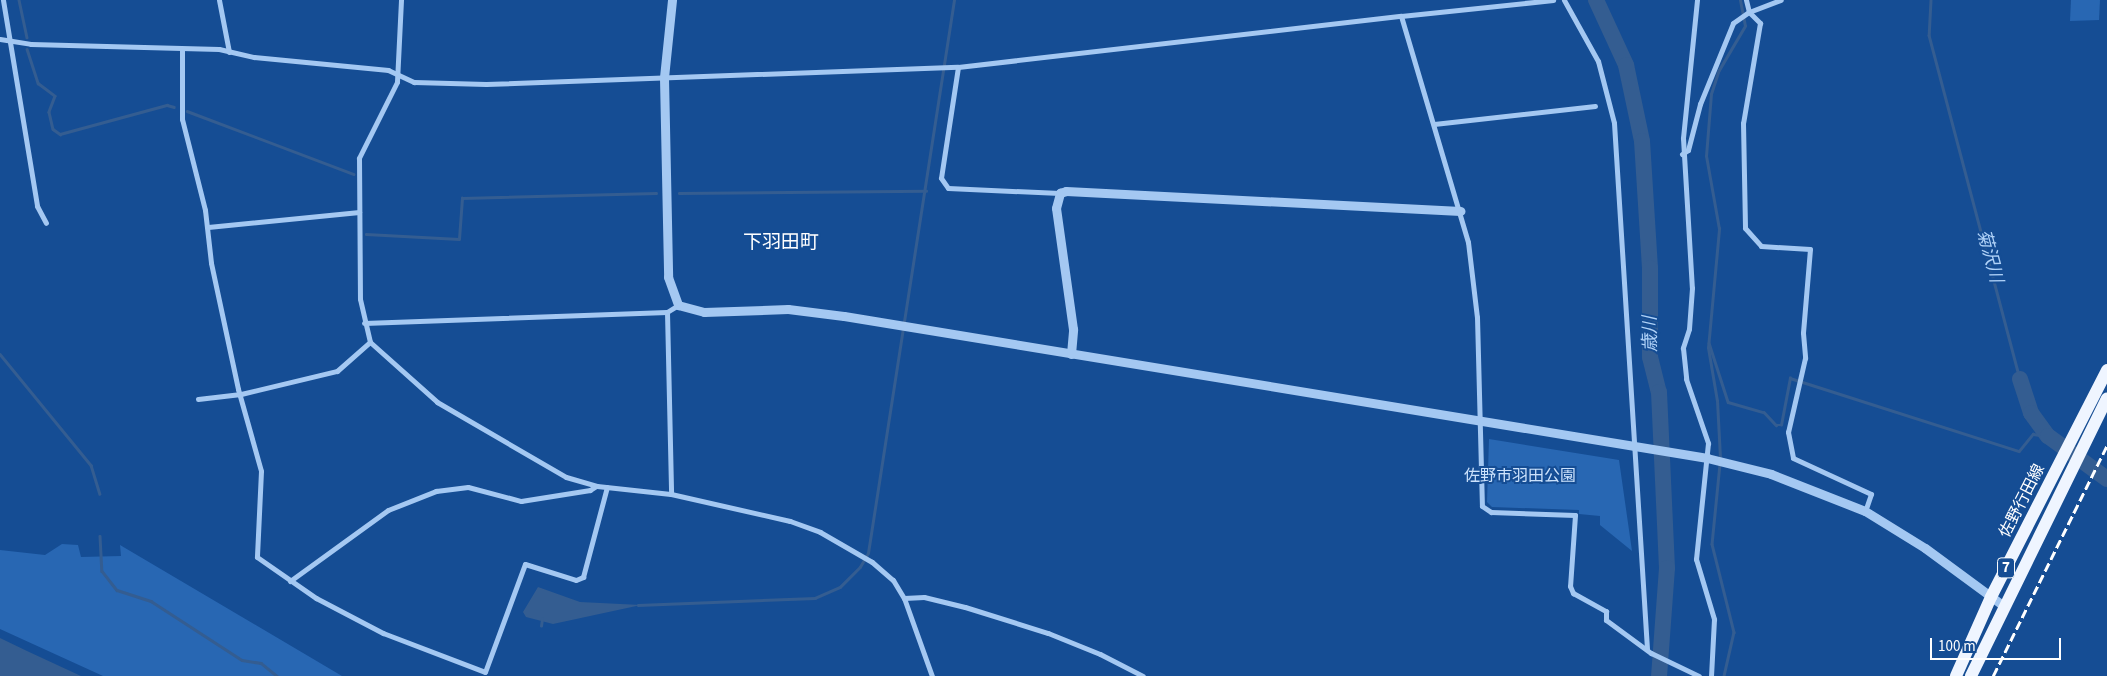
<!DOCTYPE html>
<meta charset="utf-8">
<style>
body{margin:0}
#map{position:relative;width:2107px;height:676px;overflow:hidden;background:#154d94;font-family:"Source Sans 3","Noto Sans JP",sans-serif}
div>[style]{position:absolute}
.green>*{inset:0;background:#2867b3}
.water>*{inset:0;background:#345d91}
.stream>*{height:2.5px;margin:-1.25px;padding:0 1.25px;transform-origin:1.25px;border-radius:1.25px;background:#345d91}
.river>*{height:16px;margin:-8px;padding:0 8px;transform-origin:8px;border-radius:8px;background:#345d91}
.minor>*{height:5px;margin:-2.5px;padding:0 2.5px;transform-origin:2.5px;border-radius:2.5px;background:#a4c8f2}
.tertiary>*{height:9px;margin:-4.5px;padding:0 4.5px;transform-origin:4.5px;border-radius:4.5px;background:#a4c8f2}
.primary>*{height:12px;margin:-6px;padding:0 6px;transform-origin:6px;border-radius:6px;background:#eff5ff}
.rail>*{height:2.5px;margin-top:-1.25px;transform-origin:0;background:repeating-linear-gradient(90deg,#fff 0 9px,transparent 0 13px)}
span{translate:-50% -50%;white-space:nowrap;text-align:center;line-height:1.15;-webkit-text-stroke:4px #154d94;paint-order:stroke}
.shield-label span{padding:1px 4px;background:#154d94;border:1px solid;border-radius:4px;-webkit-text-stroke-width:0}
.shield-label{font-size:15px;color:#fff;font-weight:700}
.park-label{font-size:16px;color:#cce2fc}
.street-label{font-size:16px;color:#fff}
.water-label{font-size:18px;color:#b0d2f8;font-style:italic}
.quarter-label{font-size:19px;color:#fff}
.scale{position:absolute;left:1930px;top:638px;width:131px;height:22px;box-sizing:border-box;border:2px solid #fff;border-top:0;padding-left:6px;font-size:15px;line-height:18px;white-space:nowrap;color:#fff;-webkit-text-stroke:4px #154d94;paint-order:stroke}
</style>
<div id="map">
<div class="green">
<i style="clip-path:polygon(2071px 0,2100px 0,2099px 20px,2070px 21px)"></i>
<i style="clip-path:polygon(1489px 439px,1619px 460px,1632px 551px,1600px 525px,1600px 516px,1579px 514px,1579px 510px,1492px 507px,1487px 502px)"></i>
<i style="clip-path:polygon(62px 544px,78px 545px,81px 557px,121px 556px,120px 545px,342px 676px,103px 676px,0 629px,0 550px,45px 555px)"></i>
</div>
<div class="water">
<i style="clip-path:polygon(538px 587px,580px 602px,641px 605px,553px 624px,526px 617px,523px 612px)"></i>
<i style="clip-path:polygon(0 638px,27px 651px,81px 676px,0 676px)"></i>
</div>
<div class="stream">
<i style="left:19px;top:0;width:38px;rotate:78deg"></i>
<i style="left:1931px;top:0;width:35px;rotate:93deg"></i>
<i style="left:1929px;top:35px;width:356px;rotate:75.2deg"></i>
<i style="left:27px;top:49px;width:36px;rotate:72deg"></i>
<i style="left:38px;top:83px;width:21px;rotate:37deg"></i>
<i style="left:55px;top:96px;width:17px;rotate:111deg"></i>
<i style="left:49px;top:112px;width:17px;rotate:77deg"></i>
<i style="left:53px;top:129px;width:9px;rotate:36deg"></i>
<i style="left:60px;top:134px;width:111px;rotate:-15.2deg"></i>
<i style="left:167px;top:105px;width:7px;rotate:16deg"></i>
<i style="left:187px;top:111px;width:178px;rotate:20.7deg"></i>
<i style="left:679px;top:193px;width:247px;rotate:-0.5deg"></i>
<i style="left:366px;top:234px;width:93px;rotate:3.1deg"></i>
<i style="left:459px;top:239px;width:41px;rotate:-85.8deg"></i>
<i style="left:462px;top:198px;width:194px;rotate:-1.5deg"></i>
<i style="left:1709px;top:343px;width:62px;rotate:72.1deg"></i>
<i style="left:1728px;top:402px;width:37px;rotate:16deg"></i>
<i style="left:1764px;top:412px;width:18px;rotate:47deg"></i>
<i style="left:1776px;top:425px;width:5px"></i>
<i style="left:1781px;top:425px;width:48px;rotate:-79.2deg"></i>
<i style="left:1790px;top:378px;width:240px;rotate:17.7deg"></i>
<i style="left:2019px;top:451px;width:22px;rotate:-51deg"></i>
<i style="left:2033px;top:434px;width:15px;rotate:8deg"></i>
<i style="left:0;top:354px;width:144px;rotate:50.7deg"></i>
<i style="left:91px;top:465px;width:30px;rotate:73deg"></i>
<i style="left:1720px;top:458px;width:57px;rotate:-93deg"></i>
<i style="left:1717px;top:401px;width:54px;rotate:-99.6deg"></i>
<i style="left:1708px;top:348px;width:120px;rotate:-84.7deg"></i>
<i style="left:1719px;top:229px;width:74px;rotate:-100.1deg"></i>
<i style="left:1706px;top:156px;width:62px;rotate:-85.4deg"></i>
<i style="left:1711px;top:94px;width:25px;rotate:-72deg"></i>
<i style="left:1719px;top:70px;width:51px;rotate:-59.4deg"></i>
<i style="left:1745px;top:26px;width:26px;rotate:-101deg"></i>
<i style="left:1720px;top:464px;width:80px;rotate:95.7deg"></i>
<i style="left:1712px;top:544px;width:91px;rotate:76deg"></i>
<i style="left:1734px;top:632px;width:45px;rotate:102.8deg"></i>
<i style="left:100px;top:536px;width:35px;rotate:87deg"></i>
<i style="left:102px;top:571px;width:24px;rotate:52deg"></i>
<i style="left:117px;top:590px;width:36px;rotate:18deg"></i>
<i style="left:151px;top:601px;width:108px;rotate:33deg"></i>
<i style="left:242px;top:660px;width:19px;rotate:9deg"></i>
<i style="left:261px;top:663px;width:21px;rotate:39deg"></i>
<i style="left:638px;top:605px;width:177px;rotate:-2.3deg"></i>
<i style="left:815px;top:598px;width:27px;rotate:-24deg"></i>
<i style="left:840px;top:587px;width:28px;rotate:-45deg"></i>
<i style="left:860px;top:567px;width:16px;rotate:-60deg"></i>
<i style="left:868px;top:553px;width:560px;rotate:-81.16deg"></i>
<i style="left:541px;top:626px;width:7px;rotate:-82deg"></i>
</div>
<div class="river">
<i style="left:1596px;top:0;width:72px;rotate:65.2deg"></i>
<i style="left:1626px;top:65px;width:78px;rotate:78.1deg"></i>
<i style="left:1642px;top:141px;width:127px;rotate:86.4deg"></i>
<i style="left:1650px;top:268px;width:89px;rotate:90deg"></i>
<i style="left:1650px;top:357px;width:36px;rotate:76deg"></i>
<i style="left:1659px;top:392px;width:176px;rotate:87.4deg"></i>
<i style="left:1667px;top:568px;width:108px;rotate:94.2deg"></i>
<i style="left:2020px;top:379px;width:36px;rotate:72deg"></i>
<i style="left:2031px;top:413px;width:29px;rotate:54deg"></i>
<i style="left:2048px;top:436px;width:73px;rotate:36.1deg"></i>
</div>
<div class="minor">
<i style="left:3px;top:0;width:209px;rotate:80.6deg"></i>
<i style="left:37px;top:206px;width:19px;rotate:62deg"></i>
<i style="left:219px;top:0;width:53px;rotate:79.1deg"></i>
<i style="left:401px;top:0;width:82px;rotate:92.8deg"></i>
<i style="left:397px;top:82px;width:85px;rotate:116.6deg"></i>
<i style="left:359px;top:158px;width:141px;rotate:89.6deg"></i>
<i style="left:360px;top:299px;width:44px;rotate:76.9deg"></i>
<i style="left:370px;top:342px;width:90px;rotate:41.8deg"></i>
<i style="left:437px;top:402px;width:149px;rotate:30.2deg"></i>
<i style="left:566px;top:477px;width:32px;rotate:16deg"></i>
<i style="left:597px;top:486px;width:74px;rotate:6.2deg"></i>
<i style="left:671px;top:494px;width:122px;rotate:12.8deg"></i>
<i style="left:790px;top:521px;width:32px;rotate:20deg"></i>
<i style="left:820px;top:532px;width:60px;rotate:30deg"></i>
<i style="left:872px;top:562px;width:28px;rotate:41deg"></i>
<i style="left:893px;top:580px;width:21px;rotate:59deg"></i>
<i style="left:904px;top:598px;width:83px;rotate:70.3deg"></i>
<i style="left:1564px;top:0;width:70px;rotate:60.9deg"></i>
<i style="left:1598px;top:61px;width:64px;rotate:75.5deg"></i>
<i style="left:1614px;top:123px;width:527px;rotate:86.41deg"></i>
<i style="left:1697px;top:0;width:139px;rotate:95.8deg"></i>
<i style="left:1683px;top:138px;width:150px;rotate:86.6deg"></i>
<i style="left:1692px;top:288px;width:41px;rotate:94.2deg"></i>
<i style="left:1689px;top:329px;width:20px;rotate:108deg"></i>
<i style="left:1683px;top:348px;width:31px;rotate:84deg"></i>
<i style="left:1686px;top:379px;width:68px;rotate:71deg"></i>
<i style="left:1708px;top:443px;width:117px;rotate:95.9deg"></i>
<i style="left:1696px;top:559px;width:63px;rotate:73.3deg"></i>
<i style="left:1714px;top:619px;width:57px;rotate:93deg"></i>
<i style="left:1746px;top:0;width:12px;rotate:76deg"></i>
<i style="left:1749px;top:12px;width:34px;rotate:-21deg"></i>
<i style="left:1401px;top:16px;width:153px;rotate:-6deg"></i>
<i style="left:0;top:39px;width:31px;rotate:9deg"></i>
<i style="left:31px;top:44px;width:188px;rotate:1.5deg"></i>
<i style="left:219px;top:49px;width:36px;rotate:13deg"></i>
<i style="left:254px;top:57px;width:135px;rotate:5.5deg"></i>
<i style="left:388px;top:70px;width:29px;rotate:25deg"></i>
<i style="left:414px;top:82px;width:72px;rotate:1.6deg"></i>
<i style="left:486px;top:84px;width:472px;rotate:-2.1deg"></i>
<i style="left:958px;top:67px;width:446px;rotate:-6.6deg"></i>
<i style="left:1401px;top:16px;width:236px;rotate:73.5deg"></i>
<i style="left:1468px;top:242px;width:76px;rotate:83.2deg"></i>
<i style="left:1477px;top:317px;width:189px;rotate:88.5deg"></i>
<i style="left:1482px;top:506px;width:11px;rotate:34deg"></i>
<i style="left:1491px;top:512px;width:84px;rotate:2deg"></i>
<i style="left:1575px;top:515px;width:71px;rotate:94deg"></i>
<i style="left:1570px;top:586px;width:8px;rotate:67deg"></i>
<i style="left:1573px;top:593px;width:38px;rotate:29deg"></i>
<i style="left:1606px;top:611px;width:9px;rotate:90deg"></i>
<i style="left:1606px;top:620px;width:56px;rotate:36.3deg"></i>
<i style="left:1651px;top:653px;width:53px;rotate:25.6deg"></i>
<i style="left:182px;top:49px;width:70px;rotate:90deg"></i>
<i style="left:182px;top:119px;width:94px;rotate:75.8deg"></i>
<i style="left:205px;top:210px;width:53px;rotate:83.5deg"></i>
<i style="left:211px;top:263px;width:129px;rotate:77.9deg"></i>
<i style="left:238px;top:389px;width:85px;rotate:74.3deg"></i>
<i style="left:261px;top:471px;width:86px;rotate:92.7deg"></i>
<i style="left:257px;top:557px;width:72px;rotate:34.8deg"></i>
<i style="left:316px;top:598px;width:76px;rotate:27.6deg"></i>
<i style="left:383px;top:633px;width:109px;rotate:20.9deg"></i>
<i style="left:485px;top:672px;width:115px;rotate:-69.7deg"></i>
<i style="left:525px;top:564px;width:53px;rotate:17.4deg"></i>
<i style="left:576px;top:580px;width:8px;rotate:-23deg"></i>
<i style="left:583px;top:577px;width:93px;rotate:-75.1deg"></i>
<i style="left:958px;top:67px;width:112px;rotate:98.7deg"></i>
<i style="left:941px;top:178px;width:12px;rotate:55deg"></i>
<i style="left:948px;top:188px;width:112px;rotate:2.6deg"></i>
<i style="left:1434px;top:124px;width:162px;rotate:-6.4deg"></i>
<i style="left:1682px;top:154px;width:7px;rotate:-34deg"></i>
<i style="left:1688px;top:150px;width:48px;rotate:-75.4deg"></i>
<i style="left:1700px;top:104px;width:87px;rotate:-67.8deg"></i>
<i style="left:1733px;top:23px;width:19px;rotate:-35deg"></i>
<i style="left:1749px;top:12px;width:16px;rotate:45deg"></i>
<i style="left:1760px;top:23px;width:101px;rotate:99.6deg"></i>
<i style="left:1743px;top:123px;width:105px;rotate:88.9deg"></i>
<i style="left:1745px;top:228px;width:24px;rotate:48deg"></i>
<i style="left:1761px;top:246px;width:49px;rotate:3.5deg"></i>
<i style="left:1810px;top:249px;width:84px;rotate:94.8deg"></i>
<i style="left:1803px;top:333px;width:25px;rotate:85deg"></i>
<i style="left:1805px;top:358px;width:76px;rotate:102.9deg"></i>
<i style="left:1788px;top:432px;width:26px;rotate:79deg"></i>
<i style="left:1793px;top:458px;width:86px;rotate:24.8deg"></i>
<i style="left:1871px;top:494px;width:18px;rotate:109deg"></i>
<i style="left:208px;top:227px;width:152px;rotate:-5.7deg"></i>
<i style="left:667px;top:312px;width:182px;rotate:88.7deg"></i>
<i style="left:364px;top:323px;width:303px;rotate:-2.1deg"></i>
<i style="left:667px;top:312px;width:13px;rotate:-32deg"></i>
<i style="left:198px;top:399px;width:43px;rotate:-6.6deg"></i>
<i style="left:241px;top:394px;width:99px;rotate:-13.5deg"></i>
<i style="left:337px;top:371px;width:44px;rotate:-41.3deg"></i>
<i style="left:290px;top:581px;width:121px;rotate:-35.9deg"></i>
<i style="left:388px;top:510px;width:52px;rotate:-21.6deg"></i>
<i style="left:436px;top:491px;width:32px;rotate:-7deg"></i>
<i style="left:468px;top:487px;width:55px;rotate:14.8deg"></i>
<i style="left:521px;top:501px;width:70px;rotate:-9.1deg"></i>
<i style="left:590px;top:490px;width:7px;rotate:-34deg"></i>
<i style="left:904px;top:598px;width:20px;rotate:-3deg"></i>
<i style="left:924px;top:597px;width:42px;rotate:13.7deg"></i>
<i style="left:965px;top:607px;width:87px;rotate:17.4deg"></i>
<i style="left:1048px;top:633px;width:56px;rotate:22deg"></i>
<i style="left:1100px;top:654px;width:48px;rotate:27.1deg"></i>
</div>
<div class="tertiary">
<i style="left:672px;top:0;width:78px;rotate:95.9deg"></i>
<i style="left:664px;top:78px;width:199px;rotate:88.8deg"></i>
<i style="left:668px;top:277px;width:30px;rotate:70deg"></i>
<i style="left:678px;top:305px;width:27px;rotate:15deg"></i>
<i style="left:704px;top:312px;width:84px;rotate:-2deg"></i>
<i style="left:788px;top:309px;width:56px;rotate:7.1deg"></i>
<i style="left:844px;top:316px;width:875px;rotate:9.34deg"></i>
<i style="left:1707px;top:458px;width:66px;rotate:14deg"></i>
<i style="left:1771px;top:474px;width:101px;rotate:21.5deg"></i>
<i style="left:1865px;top:511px;width:70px;rotate:31.7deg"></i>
<i style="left:1925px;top:548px;width:98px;rotate:36.3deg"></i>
<i style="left:1071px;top:354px;width:25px;rotate:-85deg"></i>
<i style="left:1073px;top:329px;width:122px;rotate:-98deg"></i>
<i style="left:1056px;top:208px;width:16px;rotate:-75deg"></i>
<i style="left:1060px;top:193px;width:6px;rotate:-18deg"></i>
<i style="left:1066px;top:191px;width:395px;rotate:2.9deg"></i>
</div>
<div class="primary">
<i style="left:1956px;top:676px;width:86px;rotate:-66.1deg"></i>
<i style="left:1991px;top:597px;width:255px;rotate:-62.9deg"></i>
<i style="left:1971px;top:676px;width:309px;rotate:-63.9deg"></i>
</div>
<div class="rail">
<i style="left:1993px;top:676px;width:258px;rotate:-63.7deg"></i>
</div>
<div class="shield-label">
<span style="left:2006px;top:568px">7</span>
</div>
<div class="park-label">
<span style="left:1520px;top:476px">佐野市羽田公園</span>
</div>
<div class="street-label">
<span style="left:2022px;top:501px;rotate:-63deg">佐野行田線</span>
</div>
<div class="water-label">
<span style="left:1989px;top:256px;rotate:75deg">菊沢川</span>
<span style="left:1651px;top:334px;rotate:-91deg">歳川</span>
</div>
<div class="quarter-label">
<span style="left:781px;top:243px">下羽田町</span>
</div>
<div class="scale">100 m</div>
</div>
